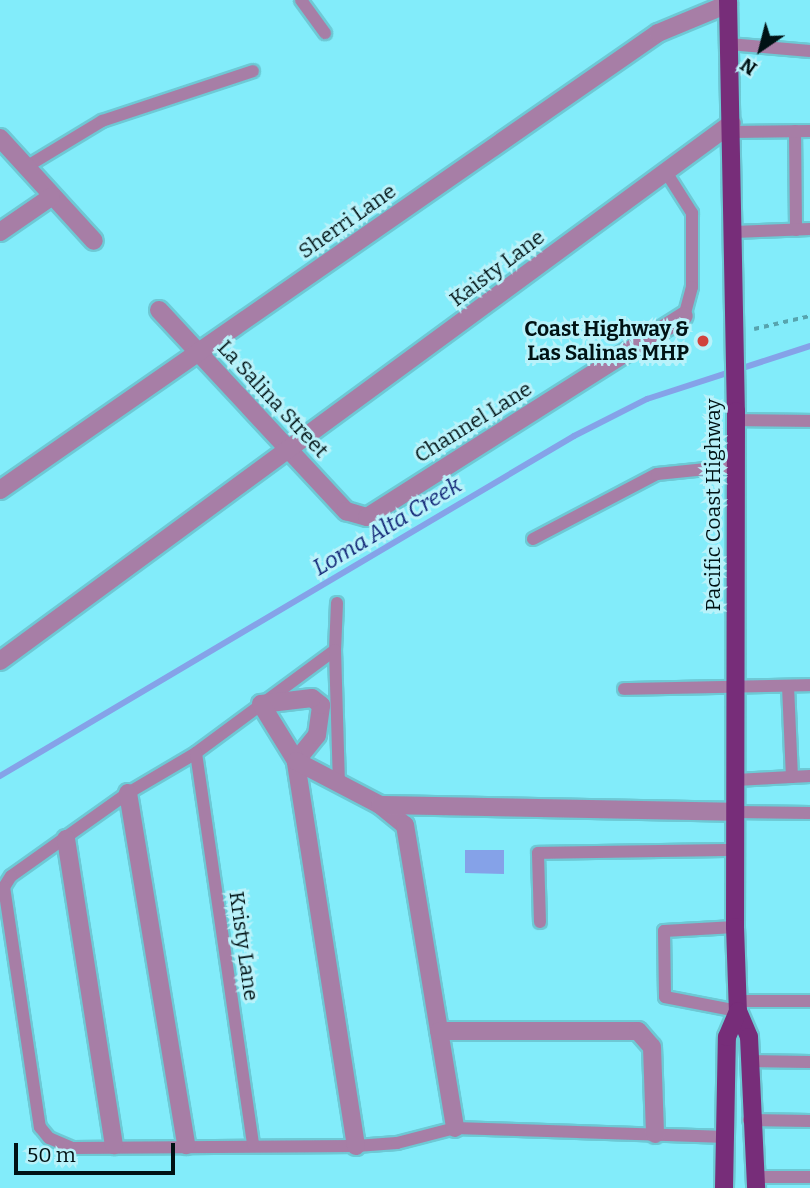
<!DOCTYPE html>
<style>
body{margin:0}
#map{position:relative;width:810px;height:1188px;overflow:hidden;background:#82ecfa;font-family:Bitter,serif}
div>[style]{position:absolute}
.water>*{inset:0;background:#85a2e8}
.stream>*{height:6px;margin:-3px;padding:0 3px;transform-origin:3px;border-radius:3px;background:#85a2e8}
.path>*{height:3.5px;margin-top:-1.75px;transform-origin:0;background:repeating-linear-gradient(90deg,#57a4ae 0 5px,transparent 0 10px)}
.roads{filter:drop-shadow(2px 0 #6dc9d5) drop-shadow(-2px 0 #6dc9d5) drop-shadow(0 2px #6dc9d5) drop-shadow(0 -2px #6dc9d5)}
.lane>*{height:12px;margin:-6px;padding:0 6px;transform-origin:6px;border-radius:6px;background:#a77ea6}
.street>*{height:18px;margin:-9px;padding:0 9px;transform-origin:9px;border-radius:9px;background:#a77ea6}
.primary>*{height:18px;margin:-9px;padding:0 9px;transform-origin:9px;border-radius:9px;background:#772d79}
.dots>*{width:19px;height:19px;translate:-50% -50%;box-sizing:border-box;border:4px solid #b8f2fa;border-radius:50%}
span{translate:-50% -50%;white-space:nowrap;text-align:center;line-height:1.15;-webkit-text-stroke:6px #b8f2fa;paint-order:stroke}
.street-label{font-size:21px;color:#001214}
.poi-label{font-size:21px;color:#001214;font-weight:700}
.right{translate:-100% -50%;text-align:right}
.water-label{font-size:23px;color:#122676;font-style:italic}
.north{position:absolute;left:726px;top:14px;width:70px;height:70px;-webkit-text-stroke:5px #b8f2fa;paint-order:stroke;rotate:215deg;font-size:19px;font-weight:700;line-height:28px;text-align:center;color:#001214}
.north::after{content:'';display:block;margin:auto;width:24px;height:32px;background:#001214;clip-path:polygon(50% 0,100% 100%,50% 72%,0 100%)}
.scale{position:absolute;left:14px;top:1143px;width:161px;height:32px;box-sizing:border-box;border:4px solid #001214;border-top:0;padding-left:9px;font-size:21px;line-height:24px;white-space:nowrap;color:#001214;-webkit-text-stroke:5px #b8f2fa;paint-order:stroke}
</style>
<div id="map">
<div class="water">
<i style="clip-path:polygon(465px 850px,504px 850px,504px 874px,465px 873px)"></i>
</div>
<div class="stream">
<i style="left:0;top:776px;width:667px;rotate:-30.64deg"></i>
<i style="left:574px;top:436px;width:82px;rotate:-26.9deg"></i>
<i style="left:647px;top:399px;width:171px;rotate:-18deg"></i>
</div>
<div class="path">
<i style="left:754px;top:329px;width:57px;rotate:-13.1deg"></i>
</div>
<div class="roads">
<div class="lane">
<i style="left:301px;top:0;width:41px;rotate:54deg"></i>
<i style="left:729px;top:44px;width:81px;rotate:4.9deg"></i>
<i style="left:795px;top:131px;width:99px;rotate:89.4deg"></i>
<i style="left:732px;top:132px;width:78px;rotate:-0.7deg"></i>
<i style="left:26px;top:167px;width:89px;rotate:-31.2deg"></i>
<i style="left:102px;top:121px;width:159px;rotate:-18.3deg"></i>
<i style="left:666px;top:172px;width:49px;rotate:57.6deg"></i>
<i style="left:692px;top:213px;width:74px;rotate:90deg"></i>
<i style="left:692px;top:287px;width:30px;rotate:105deg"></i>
<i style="left:734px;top:232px;width:76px;rotate:-2.3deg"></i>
<i style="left:736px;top:420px;width:74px;rotate:0.8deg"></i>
<i style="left:533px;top:539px;width:140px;rotate:-27.7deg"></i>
<i style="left:657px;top:474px;width:79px;rotate:-5.8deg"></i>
<i style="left:337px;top:603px;width:47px;rotate:92.4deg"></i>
<i style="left:335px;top:650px;width:173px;rotate:143.5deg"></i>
<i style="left:196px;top:753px;width:79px;rotate:149.5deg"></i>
<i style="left:128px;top:793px;width:143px;rotate:144.6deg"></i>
<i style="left:11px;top:876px;width:13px;rotate:122deg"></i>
<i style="left:4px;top:887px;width:243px;rotate:81.5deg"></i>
<i style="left:40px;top:1127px;width:14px;rotate:51deg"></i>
<i style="left:49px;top:1138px;width:26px;rotate:23deg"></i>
<i style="left:73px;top:1148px;width:283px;rotate:-0.4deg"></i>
<i style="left:356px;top:1146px;width:41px;rotate:-4.2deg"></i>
<i style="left:397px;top:1143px;width:60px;rotate:-14.5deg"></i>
<i style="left:455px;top:1128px;width:272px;rotate:1.9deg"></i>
<i style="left:335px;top:650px;width:133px;rotate:88.3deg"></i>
<i style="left:788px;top:686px;width:91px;rotate:87.5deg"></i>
<i style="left:624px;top:689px;width:186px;rotate:-1.2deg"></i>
<i style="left:196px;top:753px;width:396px;rotate:81.7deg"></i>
<i style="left:736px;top:780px;width:74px;rotate:-3.1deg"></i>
<i style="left:735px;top:812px;width:75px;rotate:0.8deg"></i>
<i style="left:540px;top:922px;width:69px;rotate:-91.7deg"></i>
<i style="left:538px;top:853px;width:197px;rotate:-0.9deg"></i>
<i style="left:735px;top:927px;width:71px;rotate:176.8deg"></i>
<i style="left:664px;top:931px;width:66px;rotate:89.1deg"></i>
<i style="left:665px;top:997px;width:74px;rotate:10.9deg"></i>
<i style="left:737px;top:1001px;width:73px"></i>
<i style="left:748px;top:1061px;width:62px;rotate:0.9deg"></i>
<i style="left:749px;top:1120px;width:61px;rotate:0.9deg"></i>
<i style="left:756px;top:1177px;width:54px"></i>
</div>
<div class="street">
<i style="left:0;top:138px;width:139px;rotate:47.6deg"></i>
<i style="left:0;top:232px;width:62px;rotate:-34.5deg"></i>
<i style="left:159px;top:310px;width:275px;rotate:47.1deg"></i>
<i style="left:346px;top:511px;width:22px;rotate:16deg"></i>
<i style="left:367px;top:517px;width:375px;rotate:-32.4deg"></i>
<i style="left:0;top:490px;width:801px;rotate:-34.78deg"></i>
<i style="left:658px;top:33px;width:76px;rotate:-22.5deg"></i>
<i style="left:0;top:661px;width:908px;rotate:-36.31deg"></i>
<i style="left:128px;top:793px;width:357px;rotate:80.6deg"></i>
<i style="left:380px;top:805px;width:32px;rotate:39deg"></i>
<i style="left:405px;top:825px;width:307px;rotate:80.6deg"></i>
<i style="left:66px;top:839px;width:310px;rotate:81.1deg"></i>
<i style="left:439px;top:1031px;width:199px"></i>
<i style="left:638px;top:1031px;width:21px;rotate:49deg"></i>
<i style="left:652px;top:1047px;width:87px;rotate:88deg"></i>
<i style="left:356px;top:1146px;width:390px;rotate:-98.9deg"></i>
<i style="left:296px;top:761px;width:33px;rotate:-51deg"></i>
<i style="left:317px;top:735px;width:30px;rotate:-82deg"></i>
<i style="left:321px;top:705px;width:11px;rotate:-142deg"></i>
<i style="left:312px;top:698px;width:51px;rotate:173.3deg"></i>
<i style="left:261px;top:704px;width:67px;rotate:58.4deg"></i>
<i style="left:296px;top:761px;width:95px;rotate:27.6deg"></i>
<i style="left:380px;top:805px;width:355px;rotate:1.1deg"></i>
</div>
<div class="primary">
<i style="left:728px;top:0;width:411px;rotate:88.9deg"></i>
<i style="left:736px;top:411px;width:516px;rotate:90.11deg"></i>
<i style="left:735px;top:927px;width:84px;rotate:88deg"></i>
<i style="left:738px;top:1011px;width:28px;rotate:67deg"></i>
<i style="left:749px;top:1037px;width:151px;rotate:87.3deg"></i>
<i style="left:724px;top:1188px;width:151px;rotate:-88.9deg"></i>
<i style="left:727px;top:1037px;width:28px;rotate:-67deg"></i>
</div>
</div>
<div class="dots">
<i style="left:703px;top:341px;background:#d1423c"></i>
</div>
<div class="street-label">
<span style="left:347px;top:221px;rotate:-35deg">Sherri Lane</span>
<span style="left:497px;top:268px;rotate:-37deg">Kaisty Lane</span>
<span style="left:273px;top:399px;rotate:47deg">La Salina Street</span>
<span style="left:473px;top:422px;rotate:-32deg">Channel Lane</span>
<span style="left:713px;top:505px;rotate:-90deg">Pacific Coast Highway</span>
<span style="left:244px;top:946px;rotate:82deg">Kristy Lane</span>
</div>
<div class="poi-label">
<span class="right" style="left:689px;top:341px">Coast Highway &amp;<br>Las Salinas MHP</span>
</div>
<div class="water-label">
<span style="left:387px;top:526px;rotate:-31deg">Loma Alta Creek</span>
</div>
<div class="north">N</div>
<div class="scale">50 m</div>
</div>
